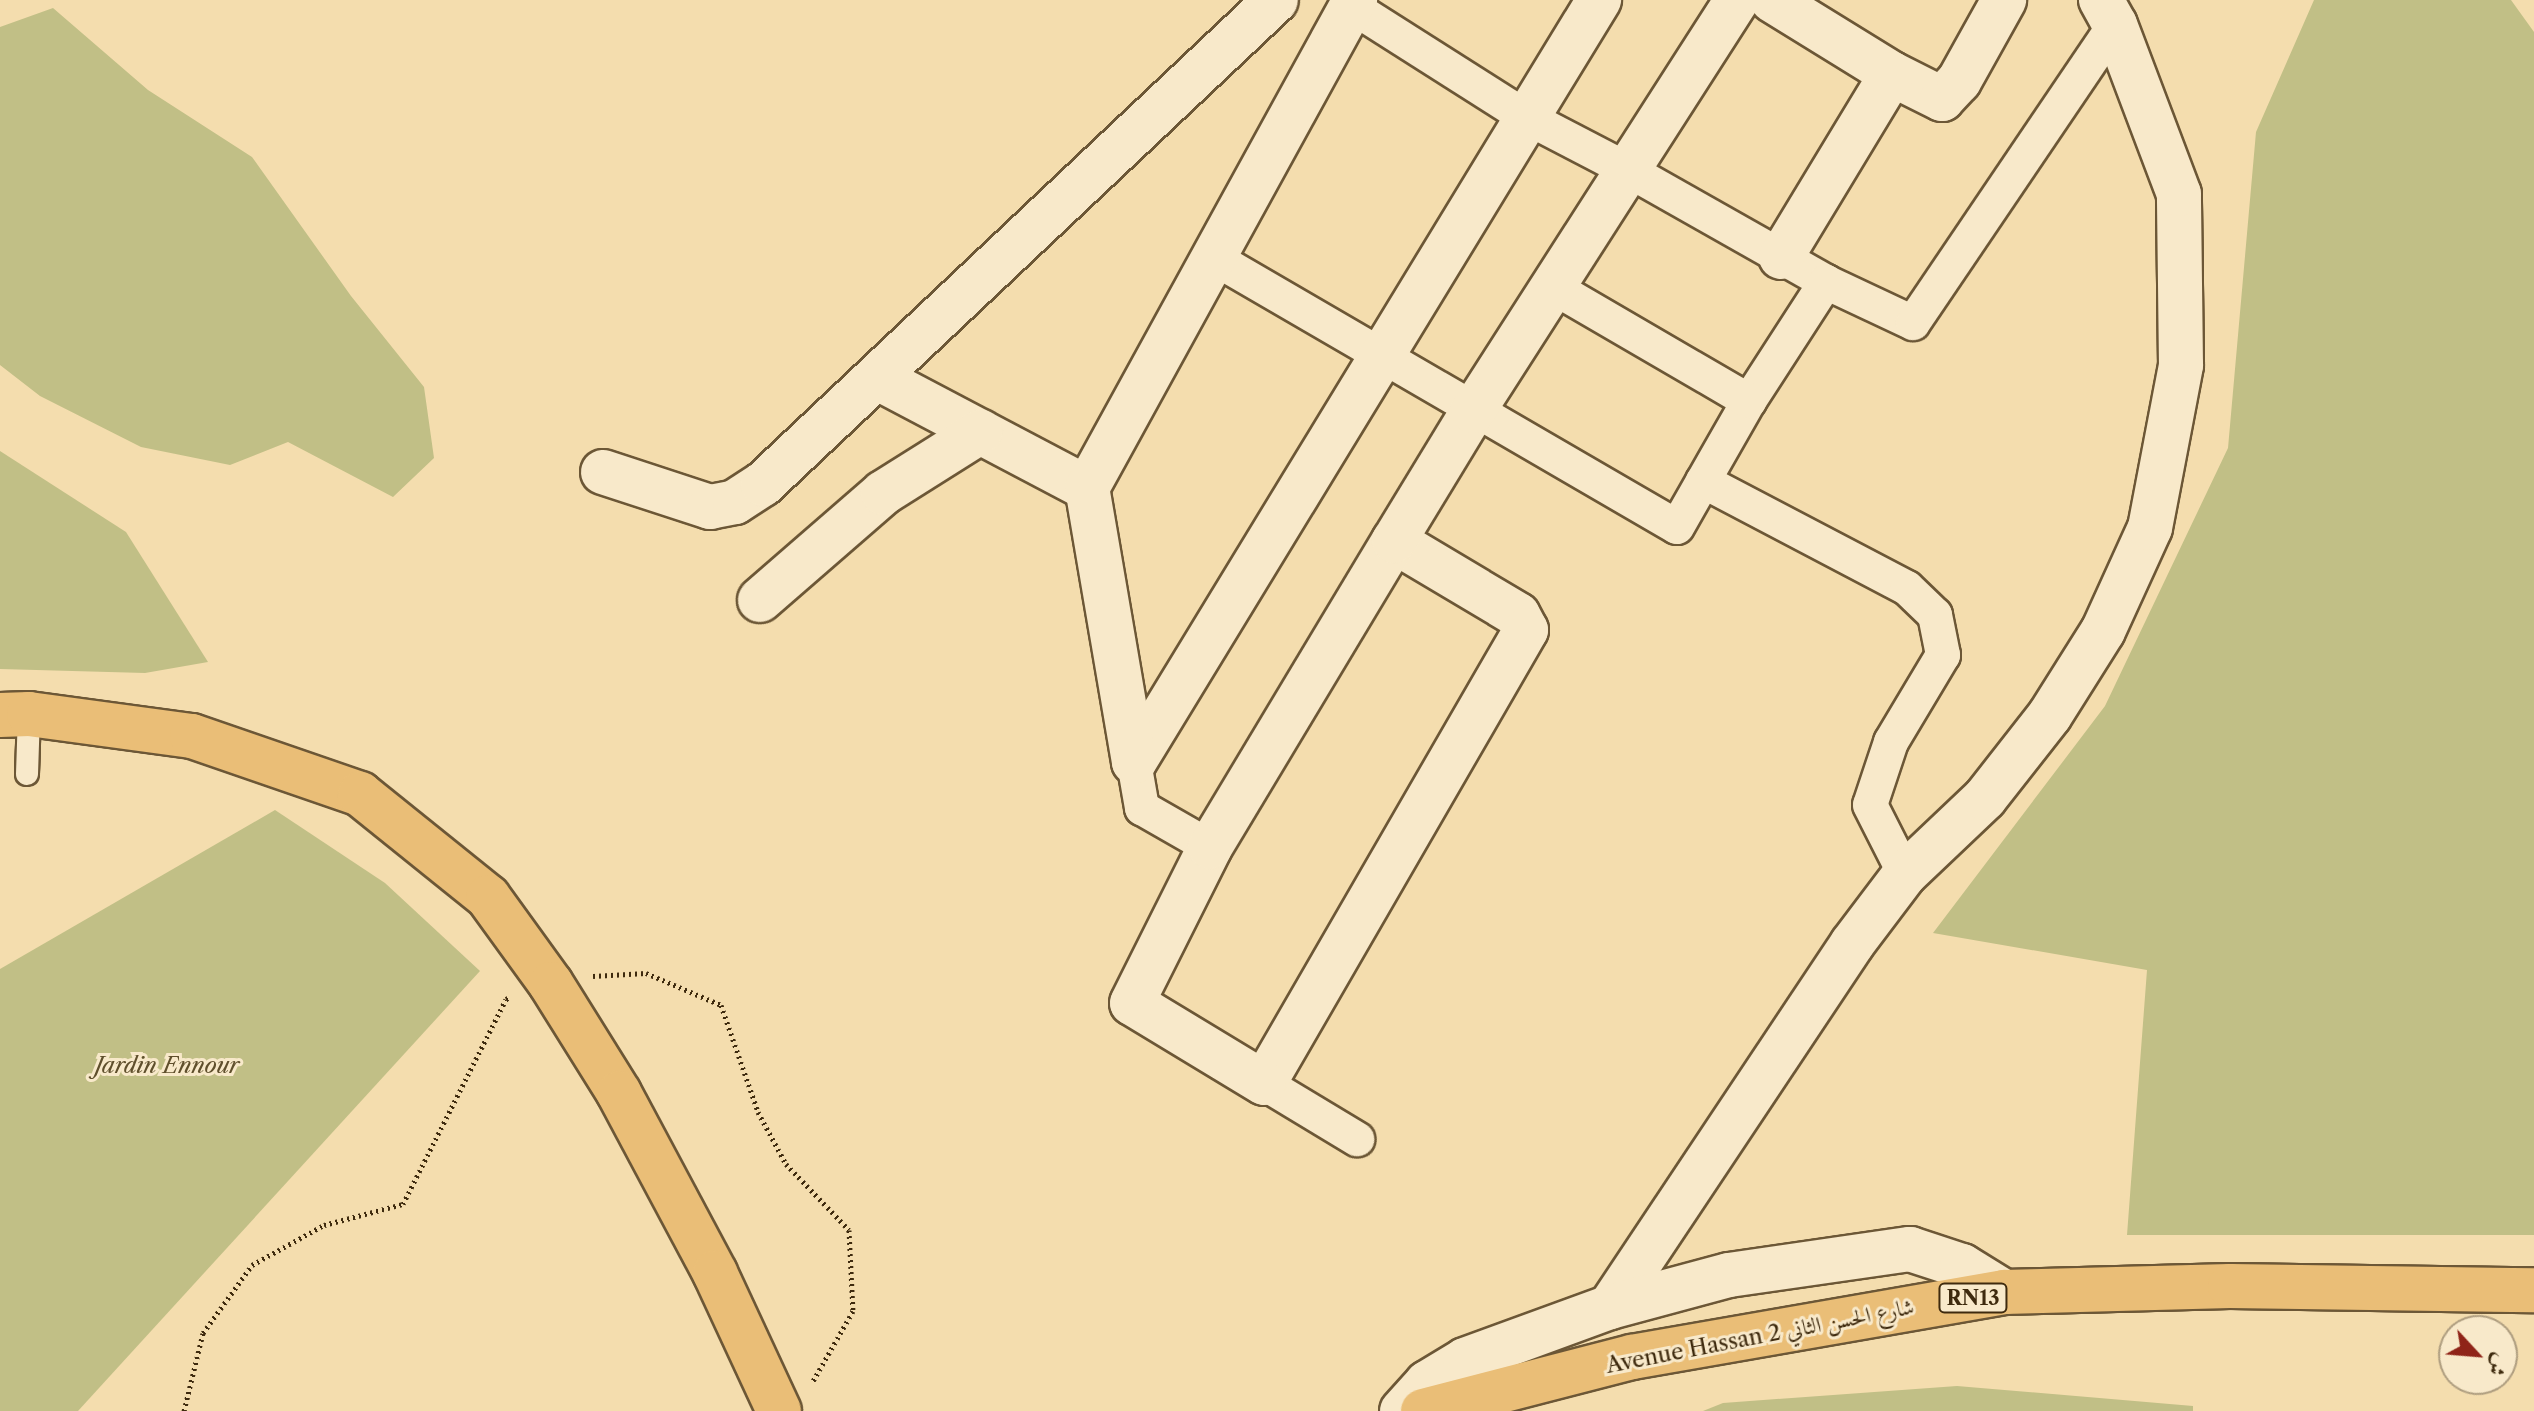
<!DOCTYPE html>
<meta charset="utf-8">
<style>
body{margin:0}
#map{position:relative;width:2534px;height:1411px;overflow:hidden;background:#f4ddae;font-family:"Libre Caslon Text",Amiri,serif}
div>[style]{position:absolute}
.green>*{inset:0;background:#c1bf86}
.path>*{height:5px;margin-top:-2.5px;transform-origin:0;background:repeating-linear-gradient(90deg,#3e2a0e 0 2px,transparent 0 6px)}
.roads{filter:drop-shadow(2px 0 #6c5736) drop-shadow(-2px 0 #6c5736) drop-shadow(0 2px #6c5736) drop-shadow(0 -2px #6c5736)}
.service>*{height:22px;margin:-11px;padding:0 11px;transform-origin:11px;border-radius:11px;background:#f8e9ca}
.pedestrian>*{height:34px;margin:-17px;padding:0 17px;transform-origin:17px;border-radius:17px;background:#f8e9ca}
.minor>*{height:44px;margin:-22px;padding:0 22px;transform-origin:22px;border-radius:22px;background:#f8e9ca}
.primary>*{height:44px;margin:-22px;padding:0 22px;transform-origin:22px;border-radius:22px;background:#eabe77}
span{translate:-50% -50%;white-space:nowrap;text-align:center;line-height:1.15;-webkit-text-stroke:6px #f8e9ca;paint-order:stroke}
.shield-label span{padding:2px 6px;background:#f8e9ca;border:2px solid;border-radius:6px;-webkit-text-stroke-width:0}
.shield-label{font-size:20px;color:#3e2a0e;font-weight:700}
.park-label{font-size:22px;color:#5f4f2c;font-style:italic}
.street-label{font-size:22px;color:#3e2a0e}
.north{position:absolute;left:2438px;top:1315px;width:80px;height:80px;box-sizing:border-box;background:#f8e9ca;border:2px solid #ae9d7f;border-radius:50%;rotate:116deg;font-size:22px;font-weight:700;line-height:32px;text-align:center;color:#3e2a0e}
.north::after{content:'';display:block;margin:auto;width:28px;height:36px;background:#8f2418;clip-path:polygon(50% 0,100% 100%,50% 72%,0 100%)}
</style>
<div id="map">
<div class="green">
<i style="clip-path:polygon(2314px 0,2511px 0,2534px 32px,2534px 1235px,2127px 1235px,2147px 970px,1933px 933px,2105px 706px,2228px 448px,2256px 132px)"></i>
<i style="clip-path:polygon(53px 8px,148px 90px,252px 157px,351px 296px,424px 387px,434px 458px,393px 497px,288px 442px,230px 465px,141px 447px,40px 396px,0 365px,0 27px)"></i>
<i style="clip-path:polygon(0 451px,126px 532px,208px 662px,145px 673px,0 669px)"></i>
<i style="clip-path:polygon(275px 810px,385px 883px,480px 971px,78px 1411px,0 1411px,0 969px)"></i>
<i style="clip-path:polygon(1957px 1386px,2193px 1406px,2193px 1411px,1703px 1411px,1723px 1403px)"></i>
</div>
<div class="path">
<i style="left:593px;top:976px;width:53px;rotate:-3.2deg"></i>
<i style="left:646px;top:973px;width:82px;rotate:23.1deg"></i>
<i style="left:721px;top:1005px;width:113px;rotate:70.9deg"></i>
<i style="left:758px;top:1112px;width:59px;rotate:61.7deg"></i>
<i style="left:786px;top:1164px;width:91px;rotate:46.3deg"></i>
<i style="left:849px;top:1230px;width:81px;rotate:87.2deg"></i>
<i style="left:853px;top:1311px;width:83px;rotate:119.7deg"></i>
<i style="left:184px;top:1411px;width:80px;rotate:-76.3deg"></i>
<i style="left:203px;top:1333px;width:84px;rotate:-54.2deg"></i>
<i style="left:252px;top:1265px;width:82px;rotate:-29.1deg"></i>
<i style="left:324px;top:1225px;width:82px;rotate:-14.9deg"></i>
<i style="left:403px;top:1204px;width:229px;rotate:-63.3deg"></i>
<i style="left:506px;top:999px;width:4px;rotate:-27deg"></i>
</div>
<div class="roads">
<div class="service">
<i style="left:27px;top:774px;width:60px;rotate:-88.1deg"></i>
</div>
<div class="pedestrian">
<i style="left:1351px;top:6px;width:207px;rotate:32.4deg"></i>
<i style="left:1526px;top:117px;width:115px;rotate:27.5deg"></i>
<i style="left:1628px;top:170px;width:227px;rotate:29.5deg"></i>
<i style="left:1826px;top:282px;width:96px;rotate:25.2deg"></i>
<i style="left:1913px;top:323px;width:360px;rotate:-55.9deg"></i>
<i style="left:1214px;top:258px;width:535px;rotate:30.16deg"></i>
<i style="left:1677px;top:527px;width:145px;rotate:-60.3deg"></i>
<i style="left:1749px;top:401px;width:142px;rotate:-57.1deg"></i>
<i style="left:1553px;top:287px;width:227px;rotate:30.2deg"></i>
<i style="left:1703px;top:481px;width:230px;rotate:27.7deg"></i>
<i style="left:1907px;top:588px;width:39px;rotate:44deg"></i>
<i style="left:1935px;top:615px;width:41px;rotate:78.7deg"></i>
<i style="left:1943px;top:655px;width:101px;rotate:120.9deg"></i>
<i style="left:1891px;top:742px;width:66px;rotate:108.4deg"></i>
<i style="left:1870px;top:805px;width:77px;rotate:63.1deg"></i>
<i style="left:1134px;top:762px;width:47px;rotate:80.1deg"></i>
<i style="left:1142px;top:808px;width:78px;rotate:29.8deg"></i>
<i style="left:1264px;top:1083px;width:109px;rotate:31.1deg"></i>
</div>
<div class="minor">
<i style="left:1772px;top:0;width:141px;rotate:31.7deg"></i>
<i style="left:1892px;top:74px;width:56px;rotate:26.6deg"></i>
<i style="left:1942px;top:99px;width:25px;rotate:-47deg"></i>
<i style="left:1959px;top:81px;width:93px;rotate:-60.9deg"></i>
<i style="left:1781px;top:257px;width:214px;rotate:-58.8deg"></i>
<i style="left:878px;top:378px;width:236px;rotate:27.8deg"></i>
<i style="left:603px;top:472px;width:113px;rotate:18.1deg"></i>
<i style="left:710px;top:507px;width:25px;rotate:-11deg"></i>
<i style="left:735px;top:502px;width:33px;rotate:-33deg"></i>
<i style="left:763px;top:484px;width:705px;rotate:-43.33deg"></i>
<i style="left:1394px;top:541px;width:144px;rotate:30.8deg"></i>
<i style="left:1518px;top:615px;width:17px;rotate:62deg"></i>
<i style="left:1526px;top:630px;width:523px;rotate:120.04deg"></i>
<i style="left:1264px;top:1083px;width:154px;rotate:-148.8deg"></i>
<i style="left:1132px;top:1003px;width:174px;rotate:-63.4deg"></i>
<i style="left:1210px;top:847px;width:357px;rotate:-59deg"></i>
<i style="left:1394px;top:541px;width:152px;rotate:-58.7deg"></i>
<i style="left:1473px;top:411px;width:488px;rotate:-57.3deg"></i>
<i style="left:760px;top:600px;width:163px;rotate:-41deg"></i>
<i style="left:883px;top:493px;width:115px;rotate:-32.2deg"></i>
<i style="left:1134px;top:762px;width:893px;rotate:-58.61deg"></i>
<i style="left:1134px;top:762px;width:278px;rotate:-99.7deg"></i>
<i style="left:1087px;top:488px;width:557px;rotate:-61.23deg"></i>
<i style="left:1610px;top:1307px;width:436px;rotate:-56.3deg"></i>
<i style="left:1852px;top:944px;width:88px;rotate:-52.9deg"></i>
<i style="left:1905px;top:874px;width:110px;rotate:-43.5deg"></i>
<i style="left:1985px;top:798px;width:105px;rotate:-51.9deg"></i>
<i style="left:2050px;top:715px;width:99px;rotate:-57.8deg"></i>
<i style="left:2103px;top:631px;width:113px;rotate:-65.5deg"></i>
<i style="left:2150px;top:528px;width:166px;rotate:-79.2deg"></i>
<i style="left:2181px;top:365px;width:171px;rotate:-90.7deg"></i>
<i style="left:2179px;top:194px;width:181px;rotate:-110.7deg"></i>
<i style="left:2115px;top:25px;width:29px;rotate:-119deg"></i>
<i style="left:1402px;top:1411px;width:38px;rotate:-48deg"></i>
<i style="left:1427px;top:1383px;width:44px;rotate:-31.2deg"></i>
<i style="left:1465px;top:1360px;width:154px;rotate:-20.1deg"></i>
<i style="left:1610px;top:1307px;width:123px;rotate:-15.1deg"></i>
<i style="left:1729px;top:1275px;width:183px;rotate:-8.2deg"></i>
<i style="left:1910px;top:1249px;width:55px;rotate:18.1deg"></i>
<i style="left:1962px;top:1266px;width:49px;rotate:31.8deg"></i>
</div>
<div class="primary">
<i style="left:0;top:715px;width:29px;rotate:-2deg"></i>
<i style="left:29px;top:714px;width:164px;rotate:7.7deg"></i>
<i style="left:192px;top:736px;width:178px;rotate:19deg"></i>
<i style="left:360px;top:794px;width:164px;rotate:38.8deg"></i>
<i style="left:488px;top:897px;width:107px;rotate:54.1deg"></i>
<i style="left:551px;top:984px;width:128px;rotate:58deg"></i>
<i style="left:619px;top:1093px;width:204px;rotate:61.9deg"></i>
<i style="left:715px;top:1273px;width:152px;rotate:65.1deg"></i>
<i style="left:1423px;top:1411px;width:216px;rotate:-14.5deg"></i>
<i style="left:1632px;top:1357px;width:378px;rotate:-9.9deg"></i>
<i style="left:2004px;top:1292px;width:226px;rotate:-1.5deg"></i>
<i style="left:2230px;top:1286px;width:304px;rotate:0.8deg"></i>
</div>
</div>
<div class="shield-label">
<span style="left:1973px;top:1298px">RN13</span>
</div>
<div class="park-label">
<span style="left:167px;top:1066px">Jardin Ennour</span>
</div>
<div class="street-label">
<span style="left:1760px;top:1336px;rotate:-11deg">Avenue Hassan 2 شارع الحسن الثاني</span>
</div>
<div class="north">ش</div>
</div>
